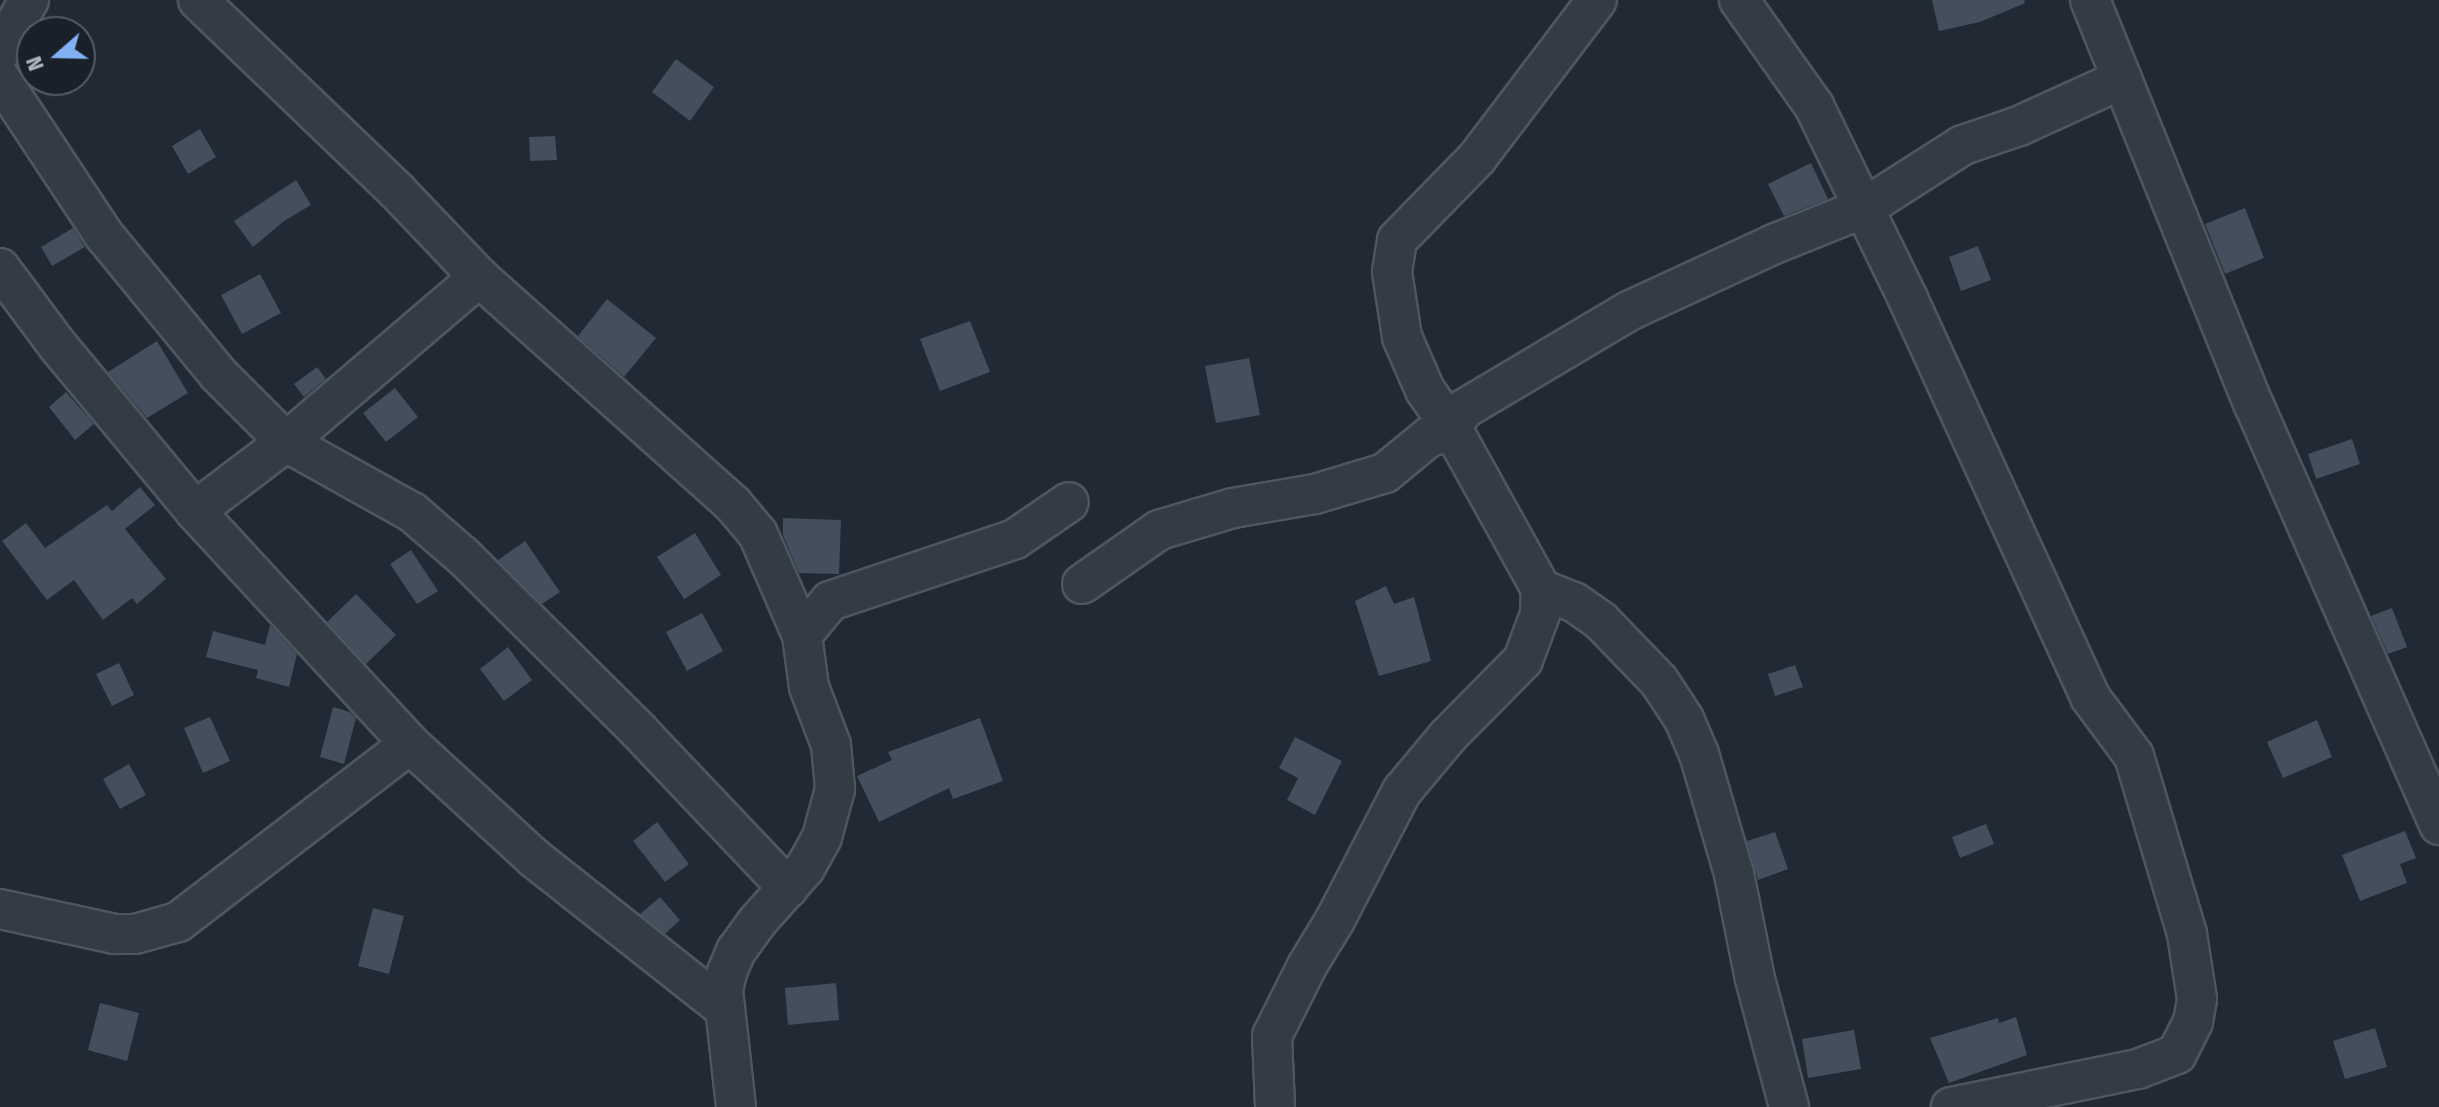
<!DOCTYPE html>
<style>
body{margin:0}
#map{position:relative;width:2439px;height:1107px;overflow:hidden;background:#202934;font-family:"Fira Sans Condensed",sans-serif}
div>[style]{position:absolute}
.building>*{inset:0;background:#434f5c}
.roads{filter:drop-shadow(2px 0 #4e5660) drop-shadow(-2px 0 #4e5660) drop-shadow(0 2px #4e5660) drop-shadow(0 -2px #4e5660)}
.minor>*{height:38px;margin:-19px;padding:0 19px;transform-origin:19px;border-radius:19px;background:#333b45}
span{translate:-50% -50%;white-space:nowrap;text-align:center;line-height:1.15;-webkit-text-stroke:8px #19202a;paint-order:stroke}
.north{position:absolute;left:16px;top:16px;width:80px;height:80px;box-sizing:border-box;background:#19202a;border:2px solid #545c67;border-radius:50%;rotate:250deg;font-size:22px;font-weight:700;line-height:32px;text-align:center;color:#adb6c2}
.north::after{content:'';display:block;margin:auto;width:28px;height:36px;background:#82b1f3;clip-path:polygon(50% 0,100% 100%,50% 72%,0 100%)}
</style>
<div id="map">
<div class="building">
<i style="clip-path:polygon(1932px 0,2024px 0,2025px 3px,1980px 22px,1939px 31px)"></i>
<i style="clip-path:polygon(676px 59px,714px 87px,690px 121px,652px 92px)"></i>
<i style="clip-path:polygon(200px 129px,216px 157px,188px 174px,172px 146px)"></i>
<i style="clip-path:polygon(555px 136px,557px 160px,530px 161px,529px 137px)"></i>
<i style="clip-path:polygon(1811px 163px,1828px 199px,1784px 216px,1768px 184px)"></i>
<i style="clip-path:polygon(296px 180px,311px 205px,284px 221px,253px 247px,234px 221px)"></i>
<i style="clip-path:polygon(2245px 208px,2264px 258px,2225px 274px,2205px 224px)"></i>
<i style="clip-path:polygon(73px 228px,85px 247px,52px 266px,41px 247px)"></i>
<i style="clip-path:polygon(1978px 246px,1991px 280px,1961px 291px,1949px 257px)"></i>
<i style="clip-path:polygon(260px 274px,281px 313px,242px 334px,221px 295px)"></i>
<i style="clip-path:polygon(607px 299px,656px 338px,624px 377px,578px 336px)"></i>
<i style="clip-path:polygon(970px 321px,990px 372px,940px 391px,920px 339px)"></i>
<i style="clip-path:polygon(157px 341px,188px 393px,147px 418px,108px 372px)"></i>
<i style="clip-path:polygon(1249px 358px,1260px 415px,1216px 423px,1205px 366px)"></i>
<i style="clip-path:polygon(317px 367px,326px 379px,304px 397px,294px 384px)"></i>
<i style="clip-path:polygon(395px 388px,418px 417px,386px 442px,363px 413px)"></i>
<i style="clip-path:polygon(66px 392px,94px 424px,75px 440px,49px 407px)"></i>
<i style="clip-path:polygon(2352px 439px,2360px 464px,2316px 479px,2308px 454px)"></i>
<i style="clip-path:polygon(140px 487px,155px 505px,125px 529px,166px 579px,137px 604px,132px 598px,103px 620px,74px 580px,47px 600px,2px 541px,26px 523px,45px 548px,107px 505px,112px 511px)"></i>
<i style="clip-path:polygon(783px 518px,841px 520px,839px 574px,799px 573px,783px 535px)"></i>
<i style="clip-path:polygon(695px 533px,721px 575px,684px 599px,657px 557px)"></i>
<i style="clip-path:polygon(525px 541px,560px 592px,542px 604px,498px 560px)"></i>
<i style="clip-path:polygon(411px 550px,438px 591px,417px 604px,390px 564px)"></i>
<i style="clip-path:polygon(1386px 586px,1394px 604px,1414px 597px,1431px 661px,1379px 676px,1355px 601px)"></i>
<i style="clip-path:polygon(356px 594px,396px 635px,366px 664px,327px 622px)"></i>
<i style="clip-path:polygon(2392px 608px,2407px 647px,2388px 654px,2371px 616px)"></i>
<i style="clip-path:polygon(702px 613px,723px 651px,687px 671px,666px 632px)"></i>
<i style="clip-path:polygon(270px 625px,297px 654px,289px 687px,256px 678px,258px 670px,206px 657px,213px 631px,265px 645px)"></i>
<i style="clip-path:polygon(508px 647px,532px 680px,504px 701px,480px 669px)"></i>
<i style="clip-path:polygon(119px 663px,134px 695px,112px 706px,96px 674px)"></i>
<i style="clip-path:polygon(1795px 665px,1803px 687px,1775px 696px,1768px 674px)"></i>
<i style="clip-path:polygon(333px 707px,350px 712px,356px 718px,344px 764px,320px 757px)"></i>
<i style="clip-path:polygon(210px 717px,230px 761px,203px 773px,184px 728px)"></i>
<i style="clip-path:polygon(980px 718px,1003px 781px,953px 799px,949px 788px,879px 822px,857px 776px,892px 760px,888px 752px)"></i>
<i style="clip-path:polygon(2317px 720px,2332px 757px,2283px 778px,2267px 742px)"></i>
<i style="clip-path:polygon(1295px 737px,1342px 761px,1315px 815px,1287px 800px,1298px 778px,1279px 768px)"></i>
<i style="clip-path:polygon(129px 764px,146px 795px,120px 809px,103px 779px)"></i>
<i style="clip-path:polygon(657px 822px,689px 864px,665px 882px,633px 841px)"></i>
<i style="clip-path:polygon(1986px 824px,1994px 844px,1960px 858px,1952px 837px)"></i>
<i style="clip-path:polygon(2405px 831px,2416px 858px,2400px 864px,2407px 883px,2360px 901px,2342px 855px)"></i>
<i style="clip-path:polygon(1775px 832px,1788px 869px,1758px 880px,1747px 841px)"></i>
<i style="clip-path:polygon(660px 897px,680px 920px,665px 934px,640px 914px)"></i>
<i style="clip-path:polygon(373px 908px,404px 916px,389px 974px,358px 966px)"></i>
<i style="clip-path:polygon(836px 983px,839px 1020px,788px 1025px,785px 988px)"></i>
<i style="clip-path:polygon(100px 1003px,139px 1013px,127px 1061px,88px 1050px)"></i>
<i style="clip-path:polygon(2016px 1017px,2027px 1055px,1949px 1083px,1930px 1038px,1998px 1018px,1999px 1023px)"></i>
<i style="clip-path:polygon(2375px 1028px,2387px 1067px,2345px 1079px,2333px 1041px)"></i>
<i style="clip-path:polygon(1854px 1030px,1861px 1069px,1808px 1078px,1802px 1039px)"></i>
</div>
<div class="roads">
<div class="minor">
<i style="left:198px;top:0;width:276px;rotate:43.8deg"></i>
<i style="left:397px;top:191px;width:119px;rotate:46.4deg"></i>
<i style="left:479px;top:277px;width:339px;rotate:41.8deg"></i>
<i style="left:732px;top:503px;width:40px;rotate:50deg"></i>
<i style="left:758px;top:534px;width:110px;rotate:66.5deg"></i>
<i style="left:1739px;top:0;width:130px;rotate:54.7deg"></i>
<i style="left:1814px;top:106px;width:215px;rotate:64deg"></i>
<i style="left:1908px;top:299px;width:438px;rotate:65.4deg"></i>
<i style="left:2090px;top:697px;width:74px;rotate:53.3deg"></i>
<i style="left:2134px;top:756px;width:186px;rotate:73.4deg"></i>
<i style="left:2187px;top:934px;width:66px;rotate:81.3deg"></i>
<i style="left:2197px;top:999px;width:23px;rotate:100deg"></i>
<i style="left:2193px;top:1022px;width:36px;rotate:117deg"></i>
<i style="left:2177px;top:1054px;width:42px;rotate:159deg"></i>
<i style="left:2138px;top:1069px;width:191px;rotate:168.5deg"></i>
<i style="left:2090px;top:0;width:437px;rotate:68deg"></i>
<i style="left:2254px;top:405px;width:459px;rotate:66.2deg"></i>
<i style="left:0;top:52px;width:60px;rotate:-60.9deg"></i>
<i style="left:0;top:78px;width:188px;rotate:56.5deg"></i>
<i style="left:104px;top:235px;width:180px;rotate:50.6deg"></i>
<i style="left:218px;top:374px;width:96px;rotate:45deg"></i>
<i style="left:286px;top:442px;width:144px;rotate:29.1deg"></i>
<i style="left:412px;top:512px;width:67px;rotate:40.8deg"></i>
<i style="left:463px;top:556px;width:247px;rotate:44.8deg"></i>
<i style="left:638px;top:730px;width:218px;rotate:46.5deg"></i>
<i style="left:0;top:268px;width:97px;rotate:53.4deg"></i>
<i style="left:58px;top:346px;width:214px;rotate:50.3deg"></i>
<i style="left:195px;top:511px;width:317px;rotate:47.3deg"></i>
<i style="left:410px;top:744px;width:168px;rotate:42.6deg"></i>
<i style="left:534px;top:858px;width:243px;rotate:38.3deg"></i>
<i style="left:1454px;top:432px;width:11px;rotate:-85deg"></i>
<i style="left:1455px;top:421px;width:15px;rotate:-53deg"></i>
<i style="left:1464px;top:409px;width:194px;rotate:-30.7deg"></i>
<i style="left:1631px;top:310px;width:157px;rotate:-24.8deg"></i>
<i style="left:1774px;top:244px;width:97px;rotate:-21.8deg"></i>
<i style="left:1864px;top:208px;width:117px;rotate:-32.5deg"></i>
<i style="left:1963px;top:145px;width:59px;rotate:-18.7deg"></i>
<i style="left:2019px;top:126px;width:113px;rotate:-24.5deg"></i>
<i style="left:195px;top:511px;width:114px;rotate:-37.2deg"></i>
<i style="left:286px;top:442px;width:254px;rotate:-40.5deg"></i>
<i style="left:1082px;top:584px;width:94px;rotate:-35deg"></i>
<i style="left:1159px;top:530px;width:77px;rotate:-16.6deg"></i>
<i style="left:1233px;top:508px;width:83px;rotate:-9.7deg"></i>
<i style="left:1315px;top:494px;width:73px;rotate:-16.7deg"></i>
<i style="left:1385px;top:473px;width:58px;rotate:-39.4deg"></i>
<i style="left:1430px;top:436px;width:24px;rotate:-9deg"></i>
<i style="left:1541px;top:589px;width:35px;rotate:22deg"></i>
<i style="left:1574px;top:602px;width:33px;rotate:35deg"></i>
<i style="left:1601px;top:621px;width:83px;rotate:46deg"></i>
<i style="left:1659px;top:681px;width:45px;rotate:56.7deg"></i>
<i style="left:1684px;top:719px;width:38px;rotate:67deg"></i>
<i style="left:1699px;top:754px;width:125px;rotate:73.7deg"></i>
<i style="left:1734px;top:874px;width:107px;rotate:78.7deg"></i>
<i style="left:1755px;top:979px;width:132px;rotate:75.1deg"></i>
<i style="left:0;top:909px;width:118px;rotate:12.3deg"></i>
<i style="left:115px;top:934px;width:20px"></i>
<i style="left:135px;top:934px;width:45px;rotate:-15.6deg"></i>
<i style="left:178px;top:922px;width:292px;rotate:-37.5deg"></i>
<i style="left:736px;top:1107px;width:118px;rotate:-96.3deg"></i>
<i style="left:723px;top:990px;width:18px;rotate:-77deg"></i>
<i style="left:727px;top:972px;width:23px;rotate:-67deg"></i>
<i style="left:736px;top:951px;width:36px;rotate:-54deg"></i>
<i style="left:757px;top:922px;width:72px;rotate:-48.4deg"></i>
<i style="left:805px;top:868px;width:35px;rotate:-61deg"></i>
<i style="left:822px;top:837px;width:50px;rotate:-74.8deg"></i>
<i style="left:835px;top:789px;width:44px;rotate:-95.2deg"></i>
<i style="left:831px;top:745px;width:62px;rotate:-110.8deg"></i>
<i style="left:809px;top:687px;width:52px;rotate:-97.7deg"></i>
<i style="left:802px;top:635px;width:44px;rotate:-50.5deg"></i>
<i style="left:830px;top:601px;width:195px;rotate:-18.5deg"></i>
<i style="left:1015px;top:539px;width:65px;rotate:-34.4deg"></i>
<i style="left:1275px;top:1107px;width:71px;rotate:-92.4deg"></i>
<i style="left:1272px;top:1036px;width:78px;rotate:-63.4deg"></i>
<i style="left:1307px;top:966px;width:54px;rotate:-58.7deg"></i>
<i style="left:1335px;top:920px;width:145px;rotate:-62.6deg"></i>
<i style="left:1402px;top:791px;width:72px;rotate:-50.1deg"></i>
<i style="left:1448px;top:736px;width:107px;rotate:-45.4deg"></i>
<i style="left:1523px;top:660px;width:49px;rotate:-69.7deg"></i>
<i style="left:1540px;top:614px;width:25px;rotate:-88deg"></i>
<i style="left:1541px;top:589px;width:179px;rotate:-119deg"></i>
<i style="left:1454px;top:432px;width:51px;rotate:-124.6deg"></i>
<i style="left:1425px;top:390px;width:58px;rotate:-113.5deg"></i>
<i style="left:1402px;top:337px;width:66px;rotate:-98.7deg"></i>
<i style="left:1392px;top:272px;width:32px;rotate:-81deg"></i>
<i style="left:1397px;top:240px;width:115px;rotate:-45.7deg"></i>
<i style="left:1477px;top:158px;width:198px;rotate:-52.8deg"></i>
</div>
</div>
<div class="north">N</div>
</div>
